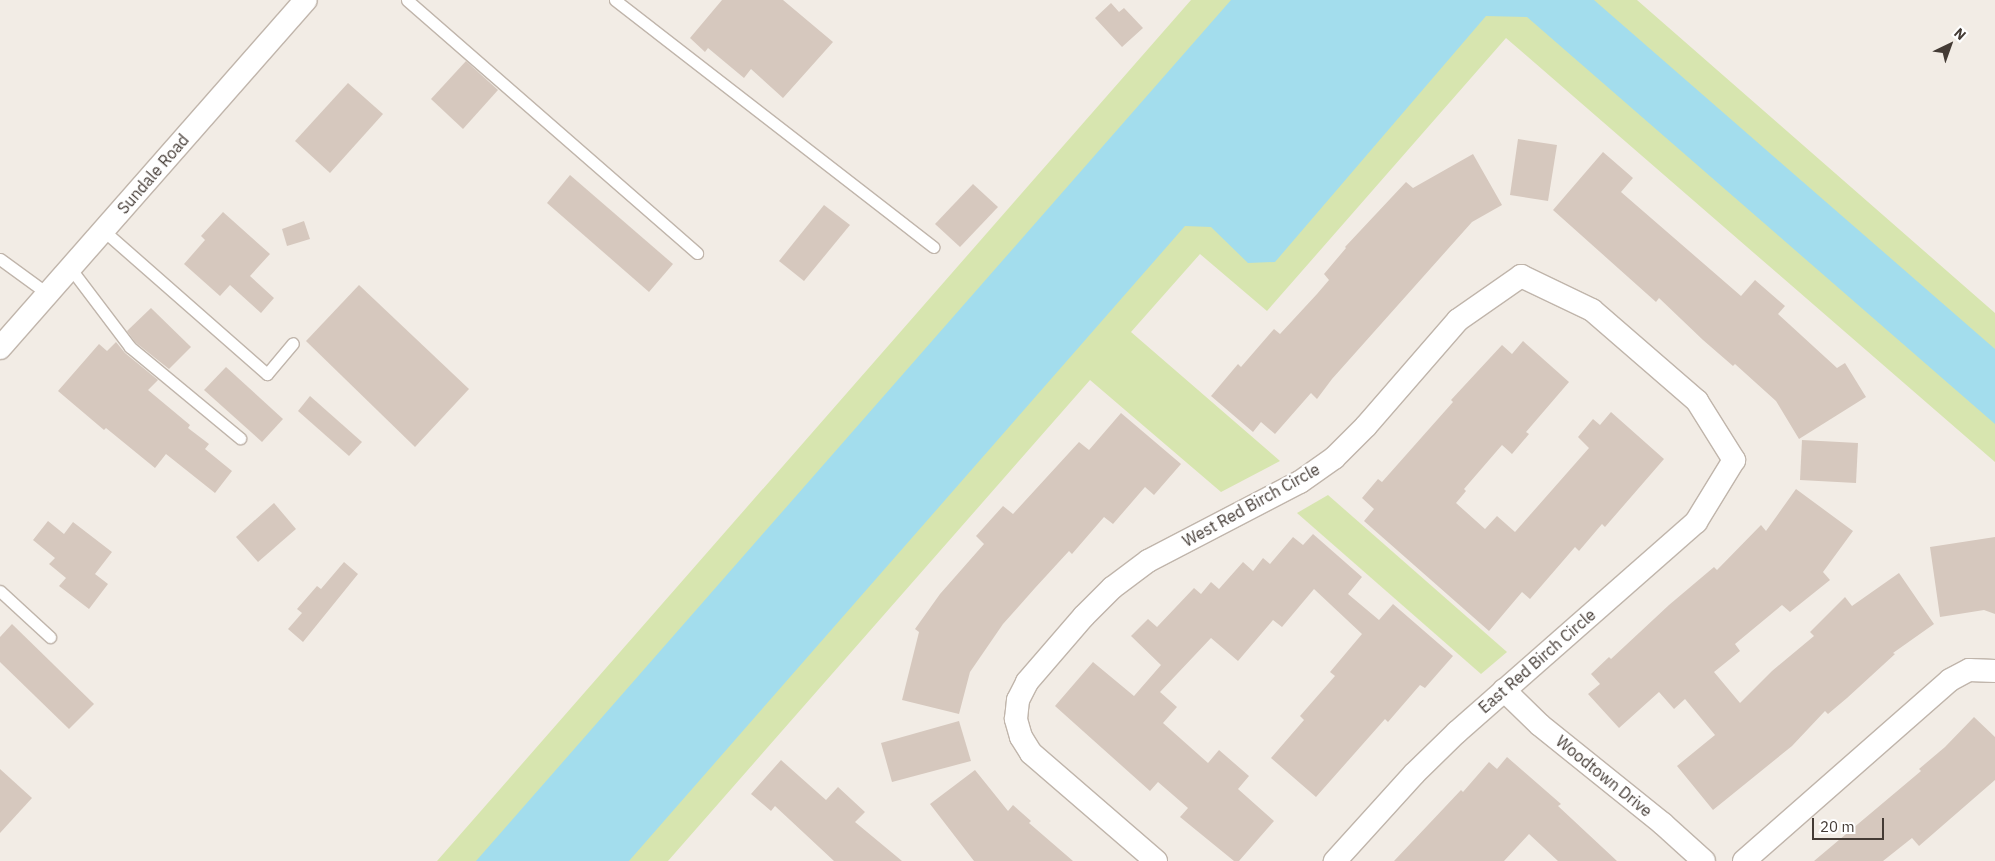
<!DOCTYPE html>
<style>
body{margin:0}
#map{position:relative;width:1995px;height:861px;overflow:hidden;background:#f2ece5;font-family:"IBM Plex Sans",sans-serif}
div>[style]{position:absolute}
.green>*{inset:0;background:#d7e5af}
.water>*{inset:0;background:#a3dded}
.building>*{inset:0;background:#d6c8be}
.roads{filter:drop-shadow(1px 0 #c0b5ab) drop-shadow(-1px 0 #c0b5ab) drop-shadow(0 1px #c0b5ab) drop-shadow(0 -1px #c0b5ab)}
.service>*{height:11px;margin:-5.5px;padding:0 5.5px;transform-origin:5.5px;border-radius:5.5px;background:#fff}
.minor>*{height:22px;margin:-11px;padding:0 11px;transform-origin:11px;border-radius:11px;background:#fff}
span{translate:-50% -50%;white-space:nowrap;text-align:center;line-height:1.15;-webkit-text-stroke:4.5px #fff;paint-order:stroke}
.street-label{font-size:16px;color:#443b35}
.north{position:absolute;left:1925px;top:20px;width:50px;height:50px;-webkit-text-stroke:4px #fff;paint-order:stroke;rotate:42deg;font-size:14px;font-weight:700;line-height:20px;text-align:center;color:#443b35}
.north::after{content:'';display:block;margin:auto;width:18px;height:22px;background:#443b35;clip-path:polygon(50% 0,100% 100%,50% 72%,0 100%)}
.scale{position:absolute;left:1812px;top:818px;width:72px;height:22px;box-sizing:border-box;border:2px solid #443b35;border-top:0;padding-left:6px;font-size:15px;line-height:18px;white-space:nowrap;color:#443b35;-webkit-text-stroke:4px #fff;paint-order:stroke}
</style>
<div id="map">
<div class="green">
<i style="clip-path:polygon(1191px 0,1637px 0,1995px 313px,1995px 462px,1506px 38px,1267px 311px,1200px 254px,1131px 332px,1280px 461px,1221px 492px,1090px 380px,668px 861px,437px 861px)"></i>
<i style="clip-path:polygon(1328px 495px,1507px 652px,1481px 674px,1297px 513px)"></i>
</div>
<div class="water">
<i style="clip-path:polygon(1231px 0,1594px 0,1995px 349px,1995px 424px,1527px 17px,1486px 16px,1275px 262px,1248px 263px,1211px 227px,1185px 226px,629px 861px,476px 861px)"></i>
</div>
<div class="building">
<i style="clip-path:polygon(722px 0,783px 0,833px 42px,783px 98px,751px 69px,744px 78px,708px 48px,705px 52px,690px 38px)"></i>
<i style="clip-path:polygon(1111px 3px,1119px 12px,1124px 8px,1143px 28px,1122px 47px,1095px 18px)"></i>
<i style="clip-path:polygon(466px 61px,498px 90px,463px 129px,431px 99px)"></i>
<i style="clip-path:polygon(348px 83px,383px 114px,330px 173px,295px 141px)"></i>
<i style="clip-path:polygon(1518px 139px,1557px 145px,1548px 201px,1510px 195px)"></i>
<i style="clip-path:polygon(1603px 152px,1633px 178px,1621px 192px,1741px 296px,1755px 280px,1785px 306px,1778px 314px,1837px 368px,1845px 363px,1866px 397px,1799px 439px,1776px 401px,1735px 364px,1733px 366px,1703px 340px,1659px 298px,1656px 302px,1553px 210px)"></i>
<i style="clip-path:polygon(1473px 154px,1502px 205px,1472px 222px,1332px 379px,1317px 399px,1311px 393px,1275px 434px,1261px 422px,1253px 432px,1211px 396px,1238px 364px,1241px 367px,1274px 329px,1280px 334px,1317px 294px,1329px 280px,1324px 274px,1346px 248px,1345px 247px,1406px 182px,1413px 188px)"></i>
<i style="clip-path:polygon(570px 175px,673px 264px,649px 292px,547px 203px)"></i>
<i style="clip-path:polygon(973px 184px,998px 207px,960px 247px,935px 224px)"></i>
<i style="clip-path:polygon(824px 205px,850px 225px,804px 281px,779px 261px)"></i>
<i style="clip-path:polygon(223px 212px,270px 254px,250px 276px,274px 298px,261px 313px,230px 285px,220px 296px,184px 264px,205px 240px,201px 236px)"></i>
<i style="clip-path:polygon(304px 221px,310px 239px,287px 246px,282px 229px)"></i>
<i style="clip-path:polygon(359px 285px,469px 389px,415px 447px,306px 341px)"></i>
<i style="clip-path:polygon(151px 308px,191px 347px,169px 369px,135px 342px,127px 331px)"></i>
<i style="clip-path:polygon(1523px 341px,1569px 382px,1526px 432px,1529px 434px,1512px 454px,1502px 445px,1464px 489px,1466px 491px,1456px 503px,1485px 529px,1497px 516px,1515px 532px,1589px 448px,1578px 437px,1593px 419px,1600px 425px,1611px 412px,1664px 459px,1605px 527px,1602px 524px,1579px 551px,1575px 547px,1530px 599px,1522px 592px,1489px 631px,1364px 521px,1374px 509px,1362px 498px,1378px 479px,1382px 482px,1453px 402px,1451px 400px,1502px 345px,1512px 354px)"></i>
<i style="clip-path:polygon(116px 342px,125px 353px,158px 380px,148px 390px,190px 425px,188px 428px,209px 444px,205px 449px,232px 471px,215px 493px,166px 454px,155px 468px,106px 428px,104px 430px,58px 391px,99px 344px,107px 351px)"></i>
<i style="clip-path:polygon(226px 367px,283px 419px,262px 442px,204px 390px)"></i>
<i style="clip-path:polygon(310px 396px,362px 442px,349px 456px,298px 411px)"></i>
<i style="clip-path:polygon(1121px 413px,1181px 464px,1154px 495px,1145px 487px,1113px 524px,1104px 517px,1072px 554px,1069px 551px,1035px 588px,1003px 624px,970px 672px,959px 714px,902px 700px,919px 632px,915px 629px,940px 594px,984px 544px,976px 536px,1003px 506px,1013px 514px,1079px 442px,1089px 450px)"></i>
<i style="clip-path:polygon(1802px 440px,1858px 443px,1856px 483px,1800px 480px)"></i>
<i style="clip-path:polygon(1796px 489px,1853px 531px,1823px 572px,1830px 580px,1790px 612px,1782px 605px,1735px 644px,1740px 651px,1714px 672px,1740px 703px,1772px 671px,1814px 636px,1810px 632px,1845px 597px,1852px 606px,1899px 573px,1934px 624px,1893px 653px,1895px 654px,1847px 698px,1828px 714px,1825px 711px,1792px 746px,1713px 810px,1677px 766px,1715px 735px,1685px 699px,1674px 709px,1659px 692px,1619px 728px,1588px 694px,1600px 684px,1591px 674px,1609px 657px,1611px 659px,1669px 605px,1714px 567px,1717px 570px,1761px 525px,1766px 531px)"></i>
<i style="clip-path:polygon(274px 503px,296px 529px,258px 562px,236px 537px)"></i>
<i style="clip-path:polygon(48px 521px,64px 534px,73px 522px,112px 552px,95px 574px,108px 584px,89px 609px,59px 586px,66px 578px,49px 564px,55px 558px,33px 540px)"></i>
<i style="clip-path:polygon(1313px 534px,1362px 577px,1348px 594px,1379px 620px,1393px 604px,1453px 656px,1425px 688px,1420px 685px,1388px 722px,1385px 719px,1316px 797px,1271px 758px,1304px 720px,1300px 716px,1335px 676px,1330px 672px,1362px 634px,1314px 589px,1282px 627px,1273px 620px,1238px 661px,1211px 638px,1160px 692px,1177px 707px,1163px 723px,1208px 763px,1219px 750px,1249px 776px,1238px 789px,1274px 821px,1239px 861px,1234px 861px,1180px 817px,1188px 808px,1158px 782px,1150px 791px,1055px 706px,1093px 662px,1134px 696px,1161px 665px,1131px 636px,1148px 619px,1157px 627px,1194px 588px,1201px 594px,1211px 582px,1219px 589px,1243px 562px,1253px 571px,1263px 558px,1270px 564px,1293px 537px,1303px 545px)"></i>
<i style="clip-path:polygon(1995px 537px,1995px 614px,1984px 610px,1940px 617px,1930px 547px)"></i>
<i style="clip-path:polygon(344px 562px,358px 574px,303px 642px,288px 629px,302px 613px,297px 609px,317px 586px,321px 589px)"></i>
<i style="clip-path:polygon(12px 624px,94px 704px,69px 729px,0 662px,0 637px)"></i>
<i style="clip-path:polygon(1974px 717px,1995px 737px,1995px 780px,1919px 846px,1912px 838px,1883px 861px,1814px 861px,1921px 771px,1919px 769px,1945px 747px)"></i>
<i style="clip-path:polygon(959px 721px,971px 761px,892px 782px,881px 743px)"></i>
<i style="clip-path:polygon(1507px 757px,1561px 804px,1558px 806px,1617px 861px,1558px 861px,1529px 834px,1504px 861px,1394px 861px,1461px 790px,1463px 792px,1489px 762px,1497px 769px)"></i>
<i style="clip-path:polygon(781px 760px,826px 800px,838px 787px,865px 812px,855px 822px,902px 861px,834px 861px,775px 806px,771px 811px,751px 794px)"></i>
<i style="clip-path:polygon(0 769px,32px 798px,0 833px)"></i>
<i style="clip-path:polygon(975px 770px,1008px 811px,1013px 805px,1031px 821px,1029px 823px,1073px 861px,974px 861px,930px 804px)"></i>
</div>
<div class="roads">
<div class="service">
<i style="left:407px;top:0;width:385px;rotate:41.1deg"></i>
<i style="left:615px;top:0;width:403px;rotate:37.8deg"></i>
<i style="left:104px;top:231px;width:217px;rotate:41.3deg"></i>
<i style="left:267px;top:374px;width:40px;rotate:-50deg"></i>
<i style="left:0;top:259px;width:59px;rotate:36.1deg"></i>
<i style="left:71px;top:269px;width:98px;rotate:52.9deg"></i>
<i style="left:130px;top:347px;width:143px;rotate:39.6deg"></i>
<i style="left:0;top:591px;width:68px;rotate:42.6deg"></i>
</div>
<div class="minor">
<i style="left:0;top:348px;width:463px;rotate:-48.7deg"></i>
<i style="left:1504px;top:690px;width:50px;rotate:44.2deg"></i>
<i style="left:1540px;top:725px;width:158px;rotate:38.8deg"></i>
<i style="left:1663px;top:824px;width:55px;rotate:42.1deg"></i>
<i style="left:1156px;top:861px;width:165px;rotate:-139.2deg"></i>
<i style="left:1031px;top:753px;width:19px;rotate:-122deg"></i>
<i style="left:1021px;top:737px;width:19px;rotate:-106deg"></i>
<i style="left:1016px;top:719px;width:19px;rotate:-84deg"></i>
<i style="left:1018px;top:700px;width:20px;rotate:-63deg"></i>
<i style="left:1027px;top:682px;width:87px;rotate:-49.2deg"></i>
<i style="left:1084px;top:616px;width:40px;rotate:-45deg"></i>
<i style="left:1112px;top:588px;width:45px;rotate:-36.9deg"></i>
<i style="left:1148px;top:561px;width:171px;rotate:-27.5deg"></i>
<i style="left:1300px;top:482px;width:42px;rotate:-35.2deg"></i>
<i style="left:1334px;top:458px;width:45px;rotate:-45deg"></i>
<i style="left:1366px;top:426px;width:140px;rotate:-49deg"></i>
<i style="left:1458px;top:320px;width:77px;rotate:-34.9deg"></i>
<i style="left:1521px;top:276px;width:79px;rotate:25.6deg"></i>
<i style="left:1592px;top:310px;width:139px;rotate:40.9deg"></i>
<i style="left:1697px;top:401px;width:70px;rotate:57.9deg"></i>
<i style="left:1734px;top:460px;width:73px;rotate:121.5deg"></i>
<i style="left:1696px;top:522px;width:318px;rotate:138.7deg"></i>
<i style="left:1457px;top:732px;width:60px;rotate:135.7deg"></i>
<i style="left:1414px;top:774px;width:118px;rotate:132.2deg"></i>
<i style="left:1744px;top:861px;width:274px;rotate:-41.3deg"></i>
<i style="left:1950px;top:680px;width:21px;rotate:-28deg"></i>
<i style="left:1969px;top:670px;width:26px;rotate:2deg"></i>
</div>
</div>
<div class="street-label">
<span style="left:153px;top:174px;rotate:-49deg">Sundale Road</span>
<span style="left:1251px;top:505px;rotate:-29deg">West Red Birch Circle</span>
<span style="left:1537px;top:661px;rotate:-41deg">East Red Birch Circle</span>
<span style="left:1604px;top:776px;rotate:39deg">Woodtown Drive</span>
</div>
<div class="north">N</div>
<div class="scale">20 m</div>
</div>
